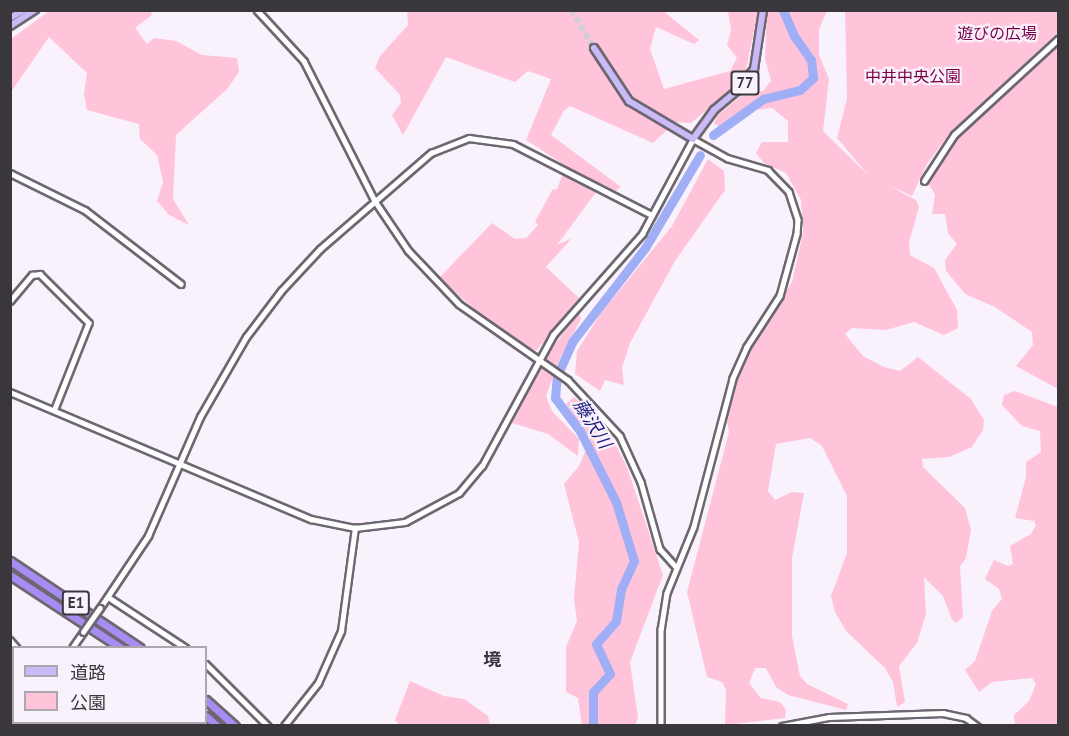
<!DOCTYPE html>
<meta charset="utf-8">
<style>
body{margin:0}
#map{position:relative;width:1069px;height:736px;overflow:hidden;background:#f9f2fc;font-family:"PT Sans","Noto Sans JP",sans-serif}
div>[style]{position:absolute}
.green>*{inset:0;background:#ffc4da}
.river>*{height:9px;margin:-4.5px;padding:0 4.5px;transform-origin:4.5px;border-radius:4.5px;background:#a0aff5}
.major-tunnel>*{height:6px;margin-top:-3px;transform-origin:0;background:repeating-linear-gradient(90deg,#d3cdd5 0 6px,transparent 0 9px)}
.roads{filter:drop-shadow(2px 0 #6d6770) drop-shadow(-2px 0 #6d6770) drop-shadow(0 2px #6d6770) drop-shadow(0 -2px #6d6770)}
.minor>*{height:4.5px;margin:-2.25px;padding:0 2.25px;transform-origin:2.25px;border-radius:2.25px;background:#fff}
.major>*{height:6px;margin:-3px;padding:0 3px;transform-origin:3px;border-radius:3px;background:#cabaf8}
.highway>*{height:7px;margin:-3.5px;padding:0 3.5px;transform-origin:3.5px;border-radius:3.5px;background:#a68cf3}
.bridges{filter:drop-shadow(2px 0 #6d6770) drop-shadow(-2px 0 #6d6770) drop-shadow(0 2px #6d6770) drop-shadow(0 -2px #6d6770)}
.minor-bridge>*{height:4.5px;margin:-2.25px;padding:0 2.25px;transform-origin:2.25px;border-radius:2.25px;background:#fff}
span{translate:-50% -50%;white-space:nowrap;text-align:center;line-height:1.15;-webkit-text-stroke:4.5px #f9f2fc;paint-order:stroke}
.shield-label span{padding:2px 4px;background:#f9f2fc;border:2px solid;border-radius:4px;-webkit-text-stroke-width:0}
.shield-label{font-size:15px;color:#39373b;font-weight:700}
.park-label{font-size:16px;color:#7a0048}
.water-label{font-size:18px;color:#1f1b7d;font-style:italic}
.neighbourhood-label{font-size:18px;color:#39343c;font-weight:700}
.frame{position:absolute;inset:0;border:12px solid #39373b;pointer-events:none}
.legend{position:absolute;left:12px;top:646px;width:195px;height:78px;box-sizing:border-box;background:#f9f2fc;border:2px solid #aca7af;margin:0;padding:8px 10px;list-style:none;font-size:18px;color:#39373b}
.legend li{display:flex;align-items:center;gap:12px;height:30px}
.legend b{width:30px;border:2px solid #aca7af}
</style>
<div id="map">
<div class="green">
<i style="clip-path:polygon(49px 11px,150px 11px,152px 15px,135px 28px,147px 44px,154px 38px,176px 41px,202px 55px,237px 58px,239px 72px,227px 89px,176px 135px,173px 199px,189px 225px,169px 215px,157px 201px,163px 182px,157px 155px,140px 139px,139px 124px,87px 110px,84px 94px,87px 73px,49px 37px,11px 92px,11px 39px)"></i>
<i style="clip-path:polygon(407px 11px,663px 11px,699px 40px,694px 44px,656px 27px,650px 49px,664px 89px,730px 71px,737px 58px,727px 45px,731px 30px,728px 11px,758px 11px,744px 80px,691px 123px,676px 122px,653px 143px,570px 106px,563px 112px,551px 135px,621px 187px,616px 191px,602px 184px,557px 245px,572px 238px,546px 267px,579px 298px,537px 350px,531px 350px,489px 322px,439px 278px,492px 223px,515px 239px,526px 238px,538px 225px,535px 222px,552px 190px,557px 189px,566px 166px,526px 140px,551px 79px,528px 71px,515px 82px,446px 57px,403px 135px,392px 115px,401px 103px,400px 95px,375px 68px,380px 56px,408px 25px)"></i>
<i style="clip-path:polygon(767px 11px,827px 11px,819px 29px,819px 55px,829px 79px,823px 131px,869px 176px,837px 138px,847px 98px,845px 11px,1058px 11px,1058px 32px,949px 134px,927px 164px,912px 196px,888px 185px,916px 200px,919px 207px,909px 242px,910px 255px,934px 268px,957px 310px,958px 328px,944px 335px,914px 322px,886px 330px,852px 328px,845px 334px,863px 356px,884px 367px,900px 371px,918px 357px,971px 399px,984px 420px,983px 430px,972px 447px,949px 457px,922px 459px,923px 467px,965px 508px,971px 530px,966px 558px,960px 566px,963px 617px,956px 623px,952px 620px,943px 596px,924px 577px,926px 614px,917px 643px,899px 666px,905px 702px,897px 707px,893px 682px,885px 668px,846px 631px,835px 612px,831px 596px,847px 553px,847px 496px,822px 446px,810px 438px,776px 444px,768px 491px,775px 500px,792px 492px,804px 493px,792px 558px,792px 636px,800px 676px,807px 684px,848px 704px,846px 710px,788px 695px,776px 687px,766px 668px,755px 668px,749px 683px,761px 698px,780px 702px,786px 710px,785px 718px,725px 725px,726px 690px,722px 682px,707px 677px,687px 592px,729px 432px,727px 422px,739px 369px,792px 282px,803px 233px,801px 200px,786px 173px,764px 163px,756px 153px,762px 142px,788px 142px,788px 121px,772px 108px,754px 110px,727px 130px,714px 124px,717px 116px,747px 91px,763px 91px,771px 81px,765px 58px)"></i>
<i style="clip-path:polygon(1058px 44px,1058px 389px,1016px 366px,1033px 345px,1032px 332px,995px 307px,965px 294px,946px 271px,945px 260px,957px 244px,948px 233px,945px 214px,932px 214px,935px 195px,928px 183px,950px 146px)"></i>
<i style="clip-path:polygon(708px 159px,724px 171px,725px 190px,675px 261px,630px 343px,622px 368px,624px 385px,605px 380px,600px 391px,575px 374px,577px 351px,601px 313px,672px 226px)"></i>
<i style="clip-path:polygon(579px 313px,581px 319px,560px 358px,546px 396px,552px 411px,579px 439px,578px 456px,548px 434px,512px 423px,547px 354px)"></i>
<i style="clip-path:polygon(1015px 391px,1058px 407px,1058px 725px,1015px 725px,1014px 715px,1029px 701px,1036px 684px,1032px 678px,992px 682px,979px 692px,965px 670px,975px 661px,992px 611px,1002px 599px,999px 589px,985px 579px,994px 560px,1008px 566px,1013px 564px,1010px 546px,1031px 534px,1036px 525px,1034px 521px,1015px 518px,1026px 477px,1026px 462px,1041px 452px,1040px 431px,1022px 426px,1002px 405px,1004px 395px)"></i>
<i style="clip-path:polygon(574px 397px,605px 424px,627px 467px,663px 575px,630px 662px,638px 718px,635px 725px,582px 725px,578px 698px,566px 692px,566px 647px,577px 621px,574px 599px,579px 542px,564px 484px,579px 466px,590px 440px,566px 404px)"></i>
<i style="clip-path:polygon(410px 681px,444px 696px,464px 699px,488px 716px,490px 725px,399px 725px,395px 720px)"></i>
</div>
<div class="river">
<i style="left:713px;top:135px;width:62px;rotate:-35.8deg"></i>
<i style="left:763px;top:99px;width:38px;rotate:-14deg"></i>
<i style="left:800px;top:90px;width:18px;rotate:-43deg"></i>
<i style="left:813px;top:78px;width:18px;rotate:-96deg"></i>
<i style="left:811px;top:60px;width:29px;rotate:-125deg"></i>
<i style="left:794px;top:36px;width:28px;rotate:-113deg"></i>
<i style="left:593px;top:726px;width:34px;rotate:-90deg"></i>
<i style="left:593px;top:692px;width:25px;rotate:-47deg"></i>
<i style="left:610px;top:674px;width:33px;rotate:-115deg"></i>
<i style="left:596px;top:644px;width:30px;rotate:-49deg"></i>
<i style="left:616px;top:621px;width:32px;rotate:-81deg"></i>
<i style="left:621px;top:589px;width:31px;rotate:-65deg"></i>
<i style="left:634px;top:561px;width:62px;rotate:-107deg"></i>
<i style="left:616px;top:502px;width:80px;rotate:-116.9deg"></i>
<i style="left:580px;top:431px;width:41px;rotate:-127.1deg"></i>
<i style="left:555px;top:398px;width:22px;rotate:-85deg"></i>
<i style="left:557px;top:376px;width:37px;rotate:-66deg"></i>
<i style="left:572px;top:342px;width:119px;rotate:-52.2deg"></i>
<i style="left:645px;top:248px;width:108px;rotate:-59.4deg"></i>
</div>
<div class="major-tunnel">
<i style="left:571px;top:10px;width:44px;rotate:58.8deg"></i>
</div>
<div class="roads">
<div class="minor">
<i style="left:257px;top:10px;width:69px;rotate:47.3deg"></i>
<i style="left:304px;top:61px;width:157px;rotate:63.1deg"></i>
<i style="left:375px;top:201px;width:59px;rotate:56deg"></i>
<i style="left:408px;top:250px;width:74px;rotate:46.6deg"></i>
<i style="left:459px;top:304px;width:133px;rotate:34.9deg"></i>
<i style="left:568px;top:380px;width:76px;rotate:47.1deg"></i>
<i style="left:620px;top:436px;width:51px;rotate:65.5deg"></i>
<i style="left:641px;top:482px;width:70px;rotate:74.2deg"></i>
<i style="left:660px;top:549px;width:24px;rotate:48deg"></i>
<i style="left:10px;top:173px;width:84px;rotate:26.3deg"></i>
<i style="left:85px;top:210px;width:121px;rotate:37.6deg"></i>
<i style="left:924px;top:181px;width:55px;rotate:-56.9deg"></i>
<i style="left:954px;top:135px;width:142px;rotate:-42.7deg"></i>
<i style="left:10px;top:301px;width:34px;rotate:-50deg"></i>
<i style="left:32px;top:275px;width:8px;rotate:-7deg"></i>
<i style="left:40px;top:274px;width:69px;rotate:45deg"></i>
<i style="left:89px;top:323px;width:92px;rotate:111.6deg"></i>
<i style="left:10px;top:392px;width:327px;rotate:22.9deg"></i>
<i style="left:311px;top:519px;width:45px;rotate:11.6deg"></i>
<i style="left:355px;top:528px;width:50px;rotate:-6.8deg"></i>
<i style="left:405px;top:522px;width:61px;rotate:-28.2deg"></i>
<i style="left:459px;top:493px;width:35px;rotate:-50deg"></i>
<i style="left:482px;top:466px;width:149px;rotate:-61.5deg"></i>
<i style="left:553px;top:335px;width:135px;rotate:-48.6deg"></i>
<i style="left:642px;top:234px;width:108px;rotate:-61.8deg"></i>
<i style="left:693px;top:139px;width:39px;rotate:29deg"></i>
<i style="left:727px;top:158px;width:43px;rotate:16.3deg"></i>
<i style="left:768px;top:170px;width:30px;rotate:46deg"></i>
<i style="left:789px;top:192px;width:29px;rotate:72deg"></i>
<i style="left:798px;top:220px;width:14px;rotate:94deg"></i>
<i style="left:797px;top:234px;width:64px;rotate:105.3deg"></i>
<i style="left:780px;top:296px;width:61px;rotate:122.9deg"></i>
<i style="left:747px;top:347px;width:35px;rotate:114deg"></i>
<i style="left:733px;top:379px;width:153px;rotate:104.8deg"></i>
<i style="left:694px;top:527px;width:71px;rotate:112.2deg"></i>
<i style="left:667px;top:593px;width:36px;rotate:99deg"></i>
<i style="left:661px;top:629px;width:97px;rotate:90deg"></i>
<i style="left:108px;top:597px;width:93px;rotate:33.2deg"></i>
<i style="left:100px;top:608px;width:87px;rotate:-56.3deg"></i>
<i style="left:148px;top:536px;width:130px;rotate:-66.4deg"></i>
<i style="left:200px;top:417px;width:92px;rotate:-60.1deg"></i>
<i style="left:246px;top:337px;width:58px;rotate:-52.7deg"></i>
<i style="left:281px;top:291px;width:57px;rotate:-47.1deg"></i>
<i style="left:320px;top:249px;width:147px;rotate:-40.9deg"></i>
<i style="left:431px;top:153px;width:41px;rotate:-21.5deg"></i>
<i style="left:469px;top:138px;width:44px;rotate:7.8deg"></i>
<i style="left:513px;top:144px;width:156px;rotate:27.1deg"></i>
<i style="left:10px;top:640px;width:11px;rotate:49deg"></i>
<i style="left:72px;top:648px;width:19px;rotate:-55deg"></i>
<i style="left:206px;top:664px;width:88px;rotate:45deg"></i>
<i style="left:133px;top:722px;width:5px;rotate:53deg"></i>
<i style="left:284px;top:726px;width:55px;rotate:-51.7deg"></i>
<i style="left:318px;top:683px;width:57px;rotate:-66.1deg"></i>
<i style="left:341px;top:631px;width:104px;rotate:-82.3deg"></i>
<i style="left:782px;top:726px;width:48px;rotate:-10.8deg"></i>
<i style="left:829px;top:717px;width:114px;rotate:-2deg"></i>
<i style="left:943px;top:713px;width:24px;rotate:12deg"></i>
<i style="left:966px;top:718px;width:14px;rotate:36deg"></i>
</div>
<div class="major">
<i style="left:10px;top:18px;width:16px;rotate:-30deg"></i>
<i style="left:10px;top:26px;width:30px;rotate:-33deg"></i>
<i style="left:594px;top:48px;width:64px;rotate:56.6deg"></i>
<i style="left:629px;top:101px;width:74px;rotate:30.7deg"></i>
<i style="left:693px;top:139px;width:36px;rotate:-54deg"></i>
<i style="left:714px;top:110px;width:30px;rotate:-40deg"></i>
<i style="left:737px;top:91px;width:28px;rotate:-52deg"></i>
<i style="left:754px;top:69px;width:60px;rotate:-81.3deg"></i>
</div>
<div class="highway">
<i style="left:10px;top:561px;width:156px;rotate:33.8deg"></i>
<i style="left:10px;top:575px;width:133px;rotate:33.3deg"></i>
<i style="left:206px;top:700px;width:39px;rotate:42deg"></i>
<i style="left:206px;top:716px;width:15px;rotate:42deg"></i>
</div>
</div>
<div class="bridges">
<div class="minor-bridge">
<i style="left:83px;top:632px;width:29px;rotate:-55deg"></i>
</div>
</div>
<div class="shield-label">
<span style="left:745px;top:83px">77</span>
<span style="left:76px;top:603px">E1</span>
</div>
<div class="park-label">
<span style="left:997px;top:33px">遊びの広場</span>
<span style="left:913px;top:76px">中井中央公園</span>
</div>
<div class="water-label">
<span style="left:592px;top:424px;rotate:58deg">藤沢川</span>
</div>
<div class="neighbourhood-label">
<span style="left:492px;top:660px">境</span>
</div>
<div class="frame"></div>
<ul class="legend">
<li><b style="height:8px;background:#cabaf8"></b>道路</li>
<li><b style="height:16px;background:#ffc4da"></b>公園</li>
</ul>
</div>
